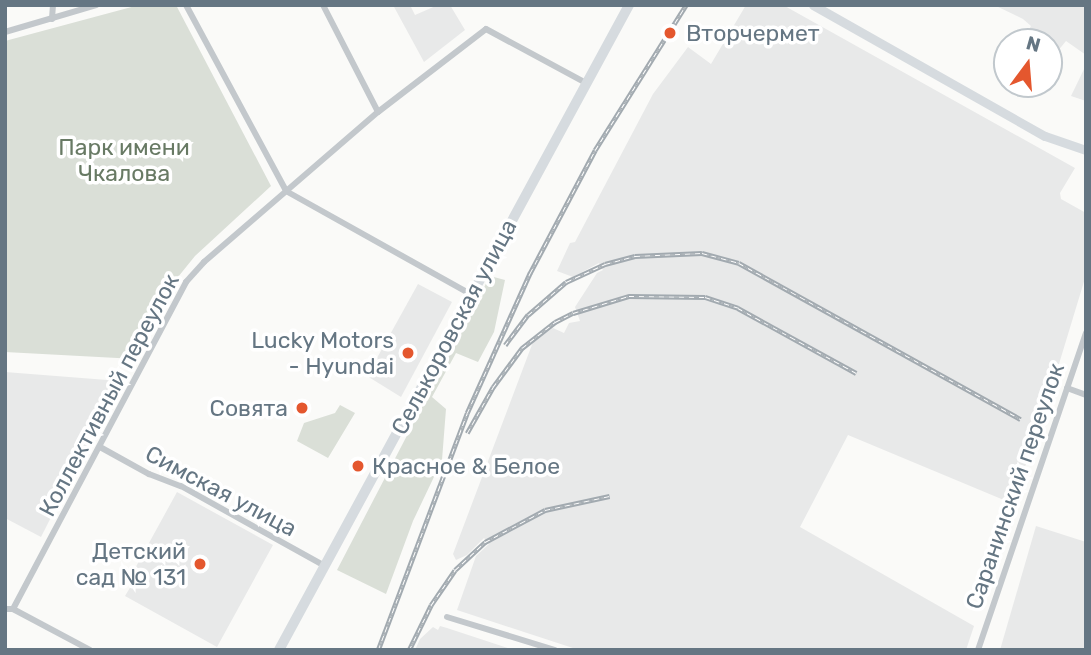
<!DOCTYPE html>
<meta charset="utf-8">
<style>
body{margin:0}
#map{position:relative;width:1091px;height:655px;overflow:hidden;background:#fafaf8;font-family:Rubik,sans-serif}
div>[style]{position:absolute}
.built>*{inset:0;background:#e8e9e9}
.green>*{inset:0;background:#dadfd7}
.minor>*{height:6px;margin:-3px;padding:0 3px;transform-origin:3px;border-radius:3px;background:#c3c8cc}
.secondary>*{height:9px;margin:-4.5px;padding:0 4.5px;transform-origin:4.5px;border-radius:4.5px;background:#d6dbdf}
.primary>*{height:10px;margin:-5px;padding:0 5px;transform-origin:5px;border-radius:5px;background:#d6dbdf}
.rail>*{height:4.5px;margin-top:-2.25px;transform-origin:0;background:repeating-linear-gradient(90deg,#fff 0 5px,#a2aab0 0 10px);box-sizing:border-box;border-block:2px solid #a2aab0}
.dots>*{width:19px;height:19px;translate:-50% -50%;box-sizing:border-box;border:4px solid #fff;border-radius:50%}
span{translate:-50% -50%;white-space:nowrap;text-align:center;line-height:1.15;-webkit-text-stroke:7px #fff;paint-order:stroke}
.poi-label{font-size:23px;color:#657683}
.left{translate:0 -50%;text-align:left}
.right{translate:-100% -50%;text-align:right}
.park-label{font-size:23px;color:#687a64}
.street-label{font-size:23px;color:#657683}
.frame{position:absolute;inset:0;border:7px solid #657683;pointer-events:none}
.north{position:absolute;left:993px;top:28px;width:70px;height:70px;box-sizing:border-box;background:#fff;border:2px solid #c1c8cd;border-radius:50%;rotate:16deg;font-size:19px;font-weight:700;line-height:28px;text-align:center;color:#657683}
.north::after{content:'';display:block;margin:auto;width:24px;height:32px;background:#e4572e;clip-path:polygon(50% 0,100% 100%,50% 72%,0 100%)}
</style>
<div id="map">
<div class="built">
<i style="clip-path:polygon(393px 5px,410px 5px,415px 15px,438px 5px,450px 5px,465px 30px,424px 62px)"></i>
<i style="clip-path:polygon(746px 5px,783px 5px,1075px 168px,1060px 193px,1061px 199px,1086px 213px,1086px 275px,1038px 433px,1011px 503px,848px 435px,800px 527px,974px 626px,966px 650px,579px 650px,457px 610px,476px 556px,489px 544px,484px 538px,467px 555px,456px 560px,453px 554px,533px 342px,553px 328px,564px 333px,569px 323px,580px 321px,575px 307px,597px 273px,603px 270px,599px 263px,573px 277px,557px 271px,570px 243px,575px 242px,653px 94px,688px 47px,711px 64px)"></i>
<i style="clip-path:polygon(994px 5px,1086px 5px,1086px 55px,1066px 41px,1057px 52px,1049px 46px,1049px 42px,1043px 42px,1028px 31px,1031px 26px,1023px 19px)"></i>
<i style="clip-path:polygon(1086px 65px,1086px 101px,1071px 96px)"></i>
<i style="clip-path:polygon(418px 284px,452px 302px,401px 397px,367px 376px)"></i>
<i style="clip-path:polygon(5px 372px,120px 381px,41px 537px,5px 518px)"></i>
<i style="clip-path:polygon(177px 492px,273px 545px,217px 647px,125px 596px,131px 586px,127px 583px)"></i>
<i style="clip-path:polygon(1036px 526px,1086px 542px,1086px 650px,1000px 650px)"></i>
<i style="clip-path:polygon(440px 626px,447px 628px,514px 650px,415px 650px,420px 639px,433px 627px,438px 630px)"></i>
</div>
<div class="green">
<i style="clip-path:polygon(139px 5px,176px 5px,271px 186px,195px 256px,178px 277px,136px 359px,5px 352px,5px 41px)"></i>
<i style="clip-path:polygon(490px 276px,505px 280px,494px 332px,478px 362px,456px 353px,432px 397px,446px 409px,442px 460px,413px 521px,386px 594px,337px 570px)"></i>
<i style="clip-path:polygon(340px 405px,355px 413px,328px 458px,297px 441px,304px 423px,335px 413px)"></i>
</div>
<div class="minor">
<i style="left:186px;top:5px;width:211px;rotate:61.7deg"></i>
<i style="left:286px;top:191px;width:211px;rotate:29.2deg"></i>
<i style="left:323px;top:5px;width:120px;rotate:62.8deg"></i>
<i style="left:52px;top:19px;width:14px;rotate:-86deg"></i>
<i style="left:5px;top:32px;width:95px;rotate:-16.5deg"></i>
<i style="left:1067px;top:388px;width:20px;rotate:20deg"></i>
<i style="left:100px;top:447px;width:56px;rotate:28.9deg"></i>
<i style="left:149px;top:474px;width:34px;rotate:21deg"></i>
<i style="left:181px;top:486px;width:165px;rotate:29.1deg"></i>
<i style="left:5px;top:609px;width:8px"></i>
<i style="left:13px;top:609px;width:87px;rotate:28deg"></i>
<i style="left:13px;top:609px;width:370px;rotate:-62.1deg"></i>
<i style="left:186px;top:282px;width:27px;rotate:-48deg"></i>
<i style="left:204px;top:262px;width:230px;rotate:-40.8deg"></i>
<i style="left:378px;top:112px;width:136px;rotate:-37.5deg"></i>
<i style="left:486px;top:29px;width:114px;rotate:28.4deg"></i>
<i style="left:447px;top:617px;width:113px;rotate:17deg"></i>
<i style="left:978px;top:650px;width:335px;rotate:-71.2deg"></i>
</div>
<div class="secondary">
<i style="left:813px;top:5px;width:266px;rotate:29.5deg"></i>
<i style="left:1045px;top:136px;width:43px;rotate:18.9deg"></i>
</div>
<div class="primary">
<i style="left:279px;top:650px;width:734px;rotate:-61.51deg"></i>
</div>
<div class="rail">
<i style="left:505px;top:345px;width:38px;rotate:-53deg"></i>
<i style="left:528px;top:315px;width:50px;rotate:-41deg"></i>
<i style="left:566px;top:282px;width:43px;rotate:-24.8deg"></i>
<i style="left:605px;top:264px;width:31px;rotate:-15deg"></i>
<i style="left:635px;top:256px;width:67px;rotate:-2.6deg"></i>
<i style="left:702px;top:253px;width:38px;rotate:15deg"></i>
<i style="left:739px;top:263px;width:322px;rotate:29deg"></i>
<i style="left:467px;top:433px;width:53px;rotate:-60.5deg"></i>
<i style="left:493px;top:387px;width:49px;rotate:-53.4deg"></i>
<i style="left:522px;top:348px;width:42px;rotate:-38.2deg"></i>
<i style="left:555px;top:322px;width:20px;rotate:-27deg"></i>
<i style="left:573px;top:313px;width:59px;rotate:-16.9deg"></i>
<i style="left:629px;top:296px;width:76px;rotate:0.8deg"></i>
<i style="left:705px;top:297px;width:35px;rotate:18deg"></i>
<i style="left:738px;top:308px;width:135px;rotate:28.8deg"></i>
<i style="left:378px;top:650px;width:253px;rotate:-69.4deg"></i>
<i style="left:467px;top:413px;width:154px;rotate:-65.8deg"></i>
<i style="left:530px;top:273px;width:139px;rotate:-62.1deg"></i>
<i style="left:595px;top:150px;width:171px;rotate:-57.9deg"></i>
<i style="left:409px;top:650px;width:50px;rotate:-63.9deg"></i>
<i style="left:431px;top:605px;width:42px;rotate:-55.6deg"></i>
<i style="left:455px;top:570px;width:41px;rotate:-43deg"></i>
<i style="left:485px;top:542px;width:68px;rotate:-28.1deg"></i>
<i style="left:545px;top:510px;width:66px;rotate:-12.2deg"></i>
</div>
<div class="dots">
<i style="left:670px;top:33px;background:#e4572e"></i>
<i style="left:408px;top:353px;background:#e4572e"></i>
<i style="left:302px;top:408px;background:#e4572e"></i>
<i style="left:358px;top:466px;background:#e4572e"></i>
<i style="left:200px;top:564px;background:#e4572e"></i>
</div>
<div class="poi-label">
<span class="left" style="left:686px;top:33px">Вторчермет</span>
<span class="right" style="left:394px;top:353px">Lucky Motors<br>- Hyundai</span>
<span class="right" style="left:288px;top:408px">Совята</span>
<span class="left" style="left:372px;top:466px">Красное &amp; Белое</span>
<span class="right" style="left:186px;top:564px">Детский<br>сад № 131</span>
</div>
<div class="park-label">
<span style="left:124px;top:160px">Парк имени<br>Чкалова</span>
</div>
<div class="street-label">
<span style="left:454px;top:327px;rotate:-62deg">Селькоровская улица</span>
<span style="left:109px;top:395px;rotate:-62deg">Коллективный переулок</span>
<span style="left:1015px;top:486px;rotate:-71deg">Саранинский переулок</span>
<span style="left:221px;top:491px;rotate:28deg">Симская улица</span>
</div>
<div class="frame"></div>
<div class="north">N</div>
</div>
